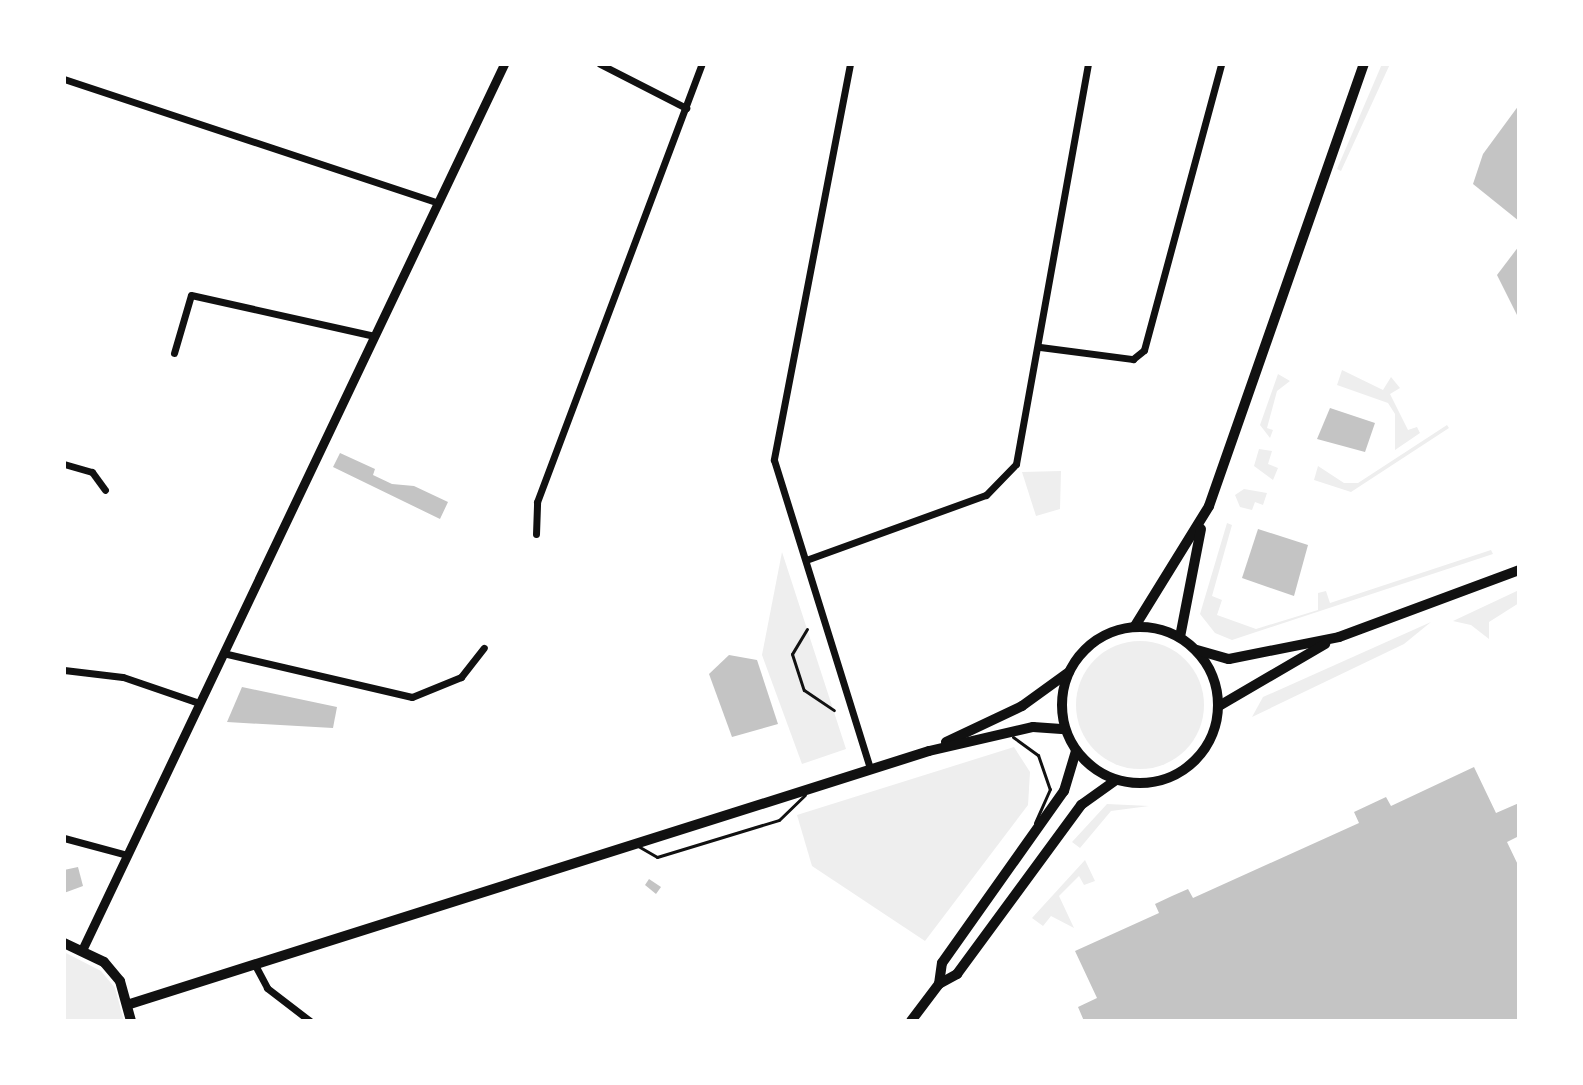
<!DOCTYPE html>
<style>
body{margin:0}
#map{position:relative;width:1583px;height:1085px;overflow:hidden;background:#fff;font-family:Lato,sans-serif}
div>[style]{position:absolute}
.green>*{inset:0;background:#eee}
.round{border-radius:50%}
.building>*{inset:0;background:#c4c4c4}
.path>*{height:3px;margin:-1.5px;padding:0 1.5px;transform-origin:1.5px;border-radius:1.5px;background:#111}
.service>*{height:3px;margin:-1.5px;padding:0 1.5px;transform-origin:1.5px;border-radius:1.5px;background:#111}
.minor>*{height:7px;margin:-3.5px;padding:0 3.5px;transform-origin:3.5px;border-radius:3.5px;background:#111}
.tertiary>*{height:9px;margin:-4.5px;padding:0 4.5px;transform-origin:4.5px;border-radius:4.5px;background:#111}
.secondary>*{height:10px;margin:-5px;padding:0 5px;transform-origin:5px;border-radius:5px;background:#111}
.secondary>.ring{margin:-5px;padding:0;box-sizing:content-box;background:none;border:10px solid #111;border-radius:50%}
span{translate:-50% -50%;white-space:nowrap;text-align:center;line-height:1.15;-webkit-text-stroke:6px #fff;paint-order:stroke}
.frame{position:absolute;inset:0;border:66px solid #fff;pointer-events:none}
</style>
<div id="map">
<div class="green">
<i style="clip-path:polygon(1382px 64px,1390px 64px,1341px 171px,1337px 169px)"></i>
<i style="clip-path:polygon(1342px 370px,1383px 390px,1391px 377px,1400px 388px,1390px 394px,1408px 430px,1417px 427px,1420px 433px,1395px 450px,1395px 414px,1388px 403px,1337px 385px)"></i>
<i style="clip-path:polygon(1278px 374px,1290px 381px,1277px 391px,1267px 428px,1273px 430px,1270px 438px,1260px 425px)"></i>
<i style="clip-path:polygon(1447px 425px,1449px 428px,1351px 492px,1314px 480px,1318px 466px,1344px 483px,1358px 483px)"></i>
<i style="clip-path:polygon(1259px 449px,1272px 451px,1268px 464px,1278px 468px,1273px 480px,1254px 466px)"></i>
<i style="clip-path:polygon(1061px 471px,1060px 509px,1036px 516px,1022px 472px)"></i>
<i style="clip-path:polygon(1244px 489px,1267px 493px,1263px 505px,1255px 502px,1252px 510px,1240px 507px,1235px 495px)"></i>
<i style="clip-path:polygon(1227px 523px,1232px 525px,1212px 596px,1222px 600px,1217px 615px,1256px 629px,1318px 610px,1318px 593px,1326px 591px,1330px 603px,1491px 550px,1493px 554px,1232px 640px,1215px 633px,1200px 614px)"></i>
<i style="clip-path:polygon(782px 552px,846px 749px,802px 764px,762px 655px)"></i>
<i style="clip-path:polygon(1519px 590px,1519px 603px,1489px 622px,1489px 639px,1471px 625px,1453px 621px)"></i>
<i style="clip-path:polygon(1431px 622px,1404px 644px,1252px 717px,1263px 697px)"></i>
<i class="round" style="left:1076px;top:641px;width:128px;height:128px"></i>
<i style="clip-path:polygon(1014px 747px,1030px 772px,1028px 805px,925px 941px,812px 866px,797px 815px)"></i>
<i style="clip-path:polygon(1107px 804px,1149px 806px,1111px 811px,1080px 848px,1072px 842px)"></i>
<i style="clip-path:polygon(1085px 860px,1095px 881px,1084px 885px,1079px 876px,1059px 896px,1074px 928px,1051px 916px,1043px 926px,1032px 918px)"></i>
<i style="clip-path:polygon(64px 952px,101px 971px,115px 988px,124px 1021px,64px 1021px)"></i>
</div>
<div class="building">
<i style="clip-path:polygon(1519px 105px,1519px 221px,1473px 184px,1483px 154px)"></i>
<i style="clip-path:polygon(1519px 246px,1519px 319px,1497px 275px)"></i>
<i style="clip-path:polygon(1330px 408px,1375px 423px,1365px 452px,1317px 439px)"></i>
<i style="clip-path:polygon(340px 453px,375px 469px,373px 475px,392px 484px,414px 486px,448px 502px,440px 519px,333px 467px)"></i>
<i style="clip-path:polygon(1258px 529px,1308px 545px,1294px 596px,1242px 578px)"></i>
<i style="clip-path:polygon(729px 655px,757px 660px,778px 724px,732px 737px,709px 674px)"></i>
<i style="clip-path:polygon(242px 687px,337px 707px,333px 728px,227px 722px)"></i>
<i style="clip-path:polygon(1474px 767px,1496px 813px,1519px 803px,1519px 836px,1507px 842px,1519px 867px,1519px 1021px,1084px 1021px,1078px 1007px,1097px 998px,1075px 951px,1159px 913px,1155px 904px,1172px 896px,1188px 889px,1193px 898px,1359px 823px,1354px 812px,1386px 797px,1391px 806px)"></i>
<i style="clip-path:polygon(78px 867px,83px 886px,64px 893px,64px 870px)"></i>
<i style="clip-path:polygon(649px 879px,661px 887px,656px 894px,645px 885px)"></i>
</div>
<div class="path">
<i style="left:807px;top:629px;width:29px;rotate:121deg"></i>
<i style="left:792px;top:654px;width:38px;rotate:72deg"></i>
<i style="left:804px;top:690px;width:36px;rotate:34deg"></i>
</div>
<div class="service">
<i style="left:1013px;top:737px;width:31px;rotate:36deg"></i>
<i style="left:1038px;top:755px;width:36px;rotate:71deg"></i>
<i style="left:1050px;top:789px;width:37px;rotate:114deg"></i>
<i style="left:638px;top:846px;width:22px;rotate:30deg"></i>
<i style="left:657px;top:857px;width:127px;rotate:-16.9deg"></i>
<i style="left:779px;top:820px;width:36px;rotate:-44deg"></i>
</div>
<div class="minor">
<i style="left:600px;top:64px;width:97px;rotate:27.1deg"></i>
<i style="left:850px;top:64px;width:403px;rotate:100.9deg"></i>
<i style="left:774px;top:460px;width:324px;rotate:72.7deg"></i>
<i style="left:64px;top:79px;width:394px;rotate:18.3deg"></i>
<i style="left:1040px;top:347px;width:94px;rotate:7.4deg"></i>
<i style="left:1133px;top:359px;width:14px;rotate:-39deg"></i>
<i style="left:1144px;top:350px;width:296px;rotate:-74.9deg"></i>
<i style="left:174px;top:353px;width:60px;rotate:-73.7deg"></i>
<i style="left:191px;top:295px;width:188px;rotate:12.6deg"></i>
<i style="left:64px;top:464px;width:29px;rotate:16deg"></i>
<i style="left:92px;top:472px;width:22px;rotate:54deg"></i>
<i style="left:536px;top:534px;width:32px;rotate:-88deg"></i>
<i style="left:537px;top:502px;width:468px;rotate:-69.4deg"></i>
<i style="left:806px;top:560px;width:191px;rotate:-19.9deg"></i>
<i style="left:986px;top:495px;width:43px;rotate:-45.9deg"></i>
<i style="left:1016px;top:464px;width:406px;rotate:-79.8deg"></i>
<i style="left:223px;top:653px;width:194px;rotate:13.1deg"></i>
<i style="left:412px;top:697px;width:53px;rotate:-22.2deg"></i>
<i style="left:461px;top:677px;width:37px;rotate:-52deg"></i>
<i style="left:64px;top:670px;width:59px;rotate:6.8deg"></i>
<i style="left:123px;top:677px;width:80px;rotate:18.9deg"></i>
<i style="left:64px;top:838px;width:65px;rotate:15.1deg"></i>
<i style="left:255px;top:965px;width:26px;rotate:62deg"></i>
<i style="left:267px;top:988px;width:54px;rotate:37.5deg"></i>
</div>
<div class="tertiary">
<i style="left:83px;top:948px;width:979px;rotate:-64.53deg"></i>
</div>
<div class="secondary">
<i style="left:1135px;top:626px;width:141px;rotate:-58.3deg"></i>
<i style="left:1209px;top:506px;width:468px;rotate:-70.7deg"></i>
<i class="ring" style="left:1062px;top:627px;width:146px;height:146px"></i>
<i style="left:1180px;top:637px;width:110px;rotate:-79deg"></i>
<i style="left:1197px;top:650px;width:33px;rotate:16deg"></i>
<i style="left:1229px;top:659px;width:112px;rotate:-11.3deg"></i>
<i style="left:1339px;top:637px;width:192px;rotate:-20.4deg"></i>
<i style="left:1219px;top:706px;width:123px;rotate:-30.3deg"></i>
<i style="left:946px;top:742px;width:84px;rotate:-25.3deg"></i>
<i style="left:1022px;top:706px;width:58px;rotate:-35.9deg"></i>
<i style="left:64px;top:943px;width:44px;rotate:25.4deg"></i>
<i style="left:104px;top:962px;width:25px;rotate:50deg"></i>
<i style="left:120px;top:981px;width:41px;rotate:74.6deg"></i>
<i style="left:939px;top:984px;width:21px;rotate:-82deg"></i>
<i style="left:942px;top:963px;width:211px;rotate:-54.7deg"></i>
<i style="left:1064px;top:791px;width:42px;rotate:-73.3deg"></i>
<i style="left:130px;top:1004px;width:838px;rotate:-17.57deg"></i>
<i style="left:929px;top:751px;width:107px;rotate:-13deg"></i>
<i style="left:1033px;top:727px;width:32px;rotate:4deg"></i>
<i style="left:911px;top:1021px;width:46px;rotate:-52.9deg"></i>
<i style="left:939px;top:984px;width:21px;rotate:-29deg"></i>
<i style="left:957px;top:974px;width:210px;rotate:-53.7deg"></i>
<i style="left:1081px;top:805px;width:43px;rotate:-35.5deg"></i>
</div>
<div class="frame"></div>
</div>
